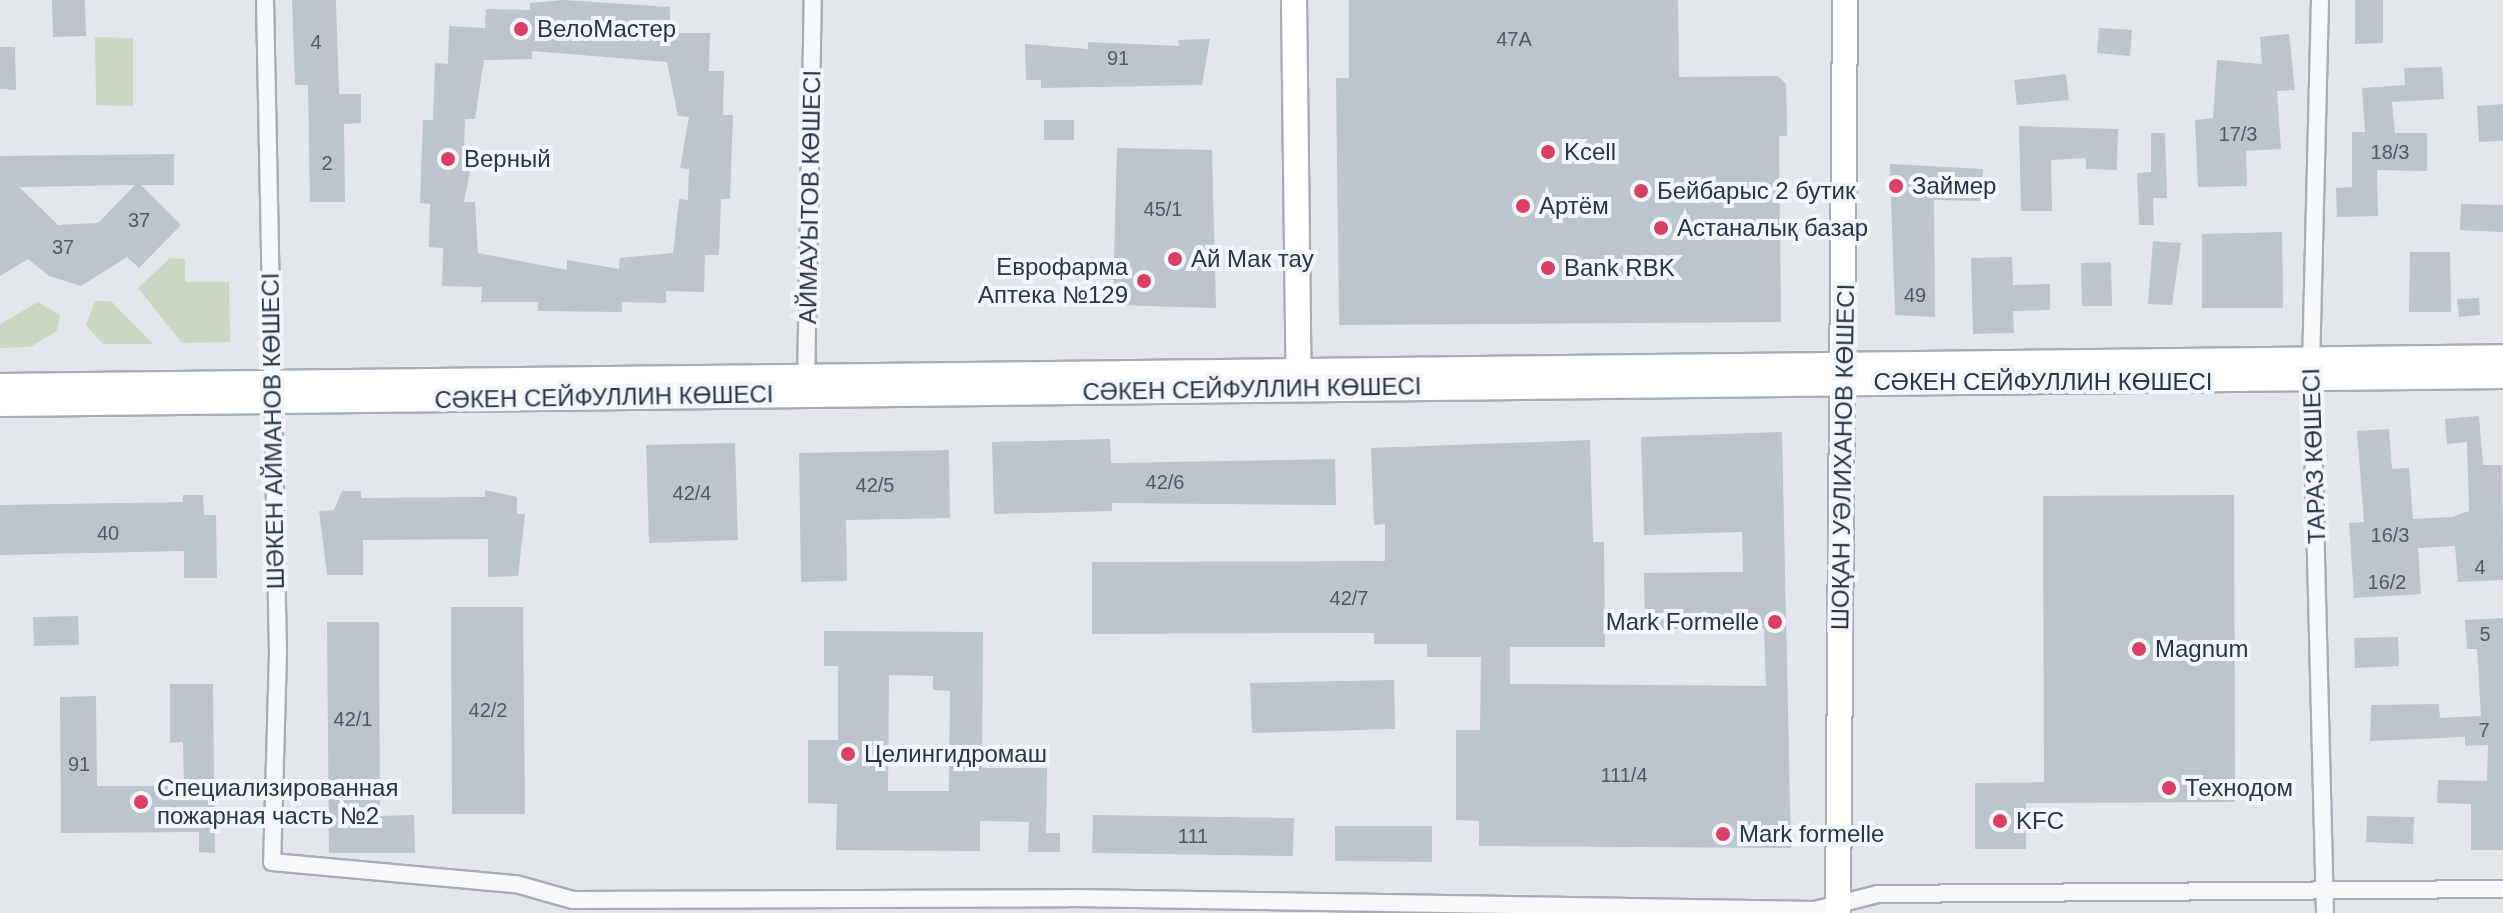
<!DOCTYPE html>
<meta charset="utf-8">
<style>
body{margin:0}
#map{position:relative;width:2503px;height:913px;overflow:hidden;background:#e3e7ec;font-family:Helvetica,sans-serif}
div>[style]{position:absolute}
.green>*{inset:0;background:#cad7c3}
.building>*{inset:0;background:#bcc4cc}
.roads{filter:drop-shadow(2px 0 #a7aeb7) drop-shadow(-2px 0 #a7aeb7) drop-shadow(0 2px #a7aeb7) drop-shadow(0 -2px #a7aeb7)}
.street>*{height:16px;margin:-8px;padding:0 8px;transform-origin:8px;border-radius:8px;background:#f6f8fa}
.secondary>*{height:24px;margin:-12px;padding:0 12px;transform-origin:12px;border-radius:12px;background:#fff}
.dots>*{width:22px;height:22px;translate:-50% -50%;box-sizing:border-box;border:4px solid #f3f6f9;border-radius:50%}
span{translate:-50% -50%;white-space:nowrap;text-align:center;line-height:1.15;-webkit-text-stroke:8px #f3f6f9;paint-order:stroke}
.number-label{font-size:20px;color:#4e5a68}
.number-label span{-webkit-text-stroke-width:0}
.poi-label{font-size:24px;color:#293646}
.left{translate:0 -50%;text-align:left}
.right{translate:-100% -50%;text-align:right}
.street-label{font-size:24px;color:#293646}
</style>
<div id="map">
<div class="green">
<i style="clip-path:polygon(95px 37px,133px 38px,133px 106px,96px 105px)"></i>
<i style="clip-path:polygon(170px 258px,185px 259px,185px 282px,229px 282px,230px 342px,182px 343px,138px 288px)"></i>
<i style="clip-path:polygon(95px 301px,111px 301px,153px 344px,103px 344px,86px 325px)"></i>
<i style="clip-path:polygon(38px 302px,60px 315px,57px 331px,30px 347px,0 348px,0 324px)"></i>
</div>
<div class="building">
<i style="clip-path:polygon(52px 0,85px 0,86px 36px,53px 37px)"></i>
<i style="clip-path:polygon(292px 0,336px 0,339px 94px,361px 94px,361px 123px,344px 124px,345px 202px,310px 202px,308px 85px,295px 85px)"></i>
<i style="clip-path:polygon(evenodd,563px 0,670px 7px,670px 33px,710px 33px,709px 71px,724px 71px,723px 115px,733px 115px,730px 199px,721px 199px,719px 255px,705px 255px,704px 292px,666px 291px,666px 303px,622px 302px,622px 312px,538px 311px,538px 302px,481px 302px,482px 287px,442px 286px,443px 248px,429px 247px,430px 204px,420px 203px,423px 120px,433px 120px,435px 63px,448px 64px,449px 26px,485px 28px,486px 9px,530px 10px,530px 3px,563px 0,532px 51px,667px 62px,678px 116px,689px 117px,680px 168px,689px 169px,688px 200px,679px 199px,673px 253px,620px 258px,619px 269px,567px 260px,567px 270px,478px 253px,475px 202px,464px 202px,474px 150px,464px 150px,465px 119px,475px 119px,484px 60px,532px 59px,532px 51px)"></i>
<i style="clip-path:polygon(1349px 0,1678px 0,1679px 77px,1778px 76px,1786px 84px,1787px 136px,1779px 136px,1781px 322px,1339px 325px,1336px 78px,1349px 78px)"></i>
<i style="clip-path:polygon(2355px 0,2383px 0,2383px 43px,2355px 44px)"></i>
<i style="clip-path:polygon(2099px 28px,2132px 30px,2130px 56px,2097px 53px)"></i>
<i style="clip-path:polygon(2289px 34px,2295px 90px,2277px 91px,2281px 149px,2246px 151px,2247px 186px,2198px 187px,2195px 120px,2213px 118px,2217px 60px,2262px 64px,2260px 37px)"></i>
<i style="clip-path:polygon(1210px 39px,1202px 85px,1041px 88px,1041px 80px,1026px 80px,1025px 44px,1088px 49px,1088px 42px,1179px 46px,1178px 40px)"></i>
<i style="clip-path:polygon(0 47px,15px 47px,16px 90px,0 89px)"></i>
<i style="clip-path:polygon(2442px 67px,2444px 99px,2392px 102px,2395px 133px,2427px 133px,2427px 171px,2377px 170px,2378px 216px,2337px 217px,2336px 188px,2352px 187px,2352px 132px,2365px 132px,2362px 88px,2405px 85px,2404px 68px)"></i>
<i style="clip-path:polygon(2066px 74px,2069px 100px,2017px 105px,2014px 80px)"></i>
<i style="clip-path:polygon(2503px 104px,2503px 141px,2479px 142px,2477px 106px)"></i>
<i style="clip-path:polygon(1044px 120px,1074px 120px,1074px 140px,1044px 140px)"></i>
<i style="clip-path:polygon(2019px 126px,2118px 129px,2117px 170px,2086px 169px,2086px 158px,2051px 160px,2052px 211px,2021px 211px)"></i>
<i style="clip-path:polygon(2151px 133px,2165px 133px,2167px 198px,2153px 198px,2154px 225px,2139px 225px,2137px 173px,2151px 172px)"></i>
<i style="clip-path:polygon(1117px 148px,1212px 150px,1216px 308px,1113px 305px,1114px 280px,1088px 277px,1088px 259px,1114px 258px)"></i>
<i style="clip-path:polygon(evenodd,174px 154px,174px 185px,141px 185px,181px 225px,139px 268px,127px 257px,81px 286px,49px 276px,28px 259px,0 276px,0 156px,174px 154px,135px 185px,98px 223px,58px 225px,19px 187px,135px 185px)"></i>
<i style="clip-path:polygon(1890px 164px,1983px 169px,1982px 201px,1934px 200px,1935px 317px,1895px 315px)"></i>
<i style="clip-path:polygon(2461px 204px,2503px 205px,2503px 232px,2460px 230px)"></i>
<i style="clip-path:polygon(2282px 232px,2283px 308px,2202px 308px,2202px 234px)"></i>
<i style="clip-path:polygon(2153px 241px,2181px 243px,2172px 305px,2148px 304px)"></i>
<i style="clip-path:polygon(2410px 252px,2450px 252px,2451px 312px,2409px 312px)"></i>
<i style="clip-path:polygon(2012px 257px,2013px 285px,2050px 284px,2050px 310px,2013px 311px,2014px 333px,1973px 334px,1971px 258px)"></i>
<i style="clip-path:polygon(2111px 262px,2112px 306px,2082px 306px,2081px 263px)"></i>
<i style="clip-path:polygon(2479px 298px,2480px 315px,2459px 317px,2457px 299px)"></i>
<i style="clip-path:polygon(2479px 416px,2483px 465px,2502px 465px,2503px 580px,2458px 582px,2455px 546px,2418px 548px,2421px 594px,2354px 598px,2349px 523px,2364px 522px,2357px 431px,2389px 429px,2392px 469px,2409px 468px,2413px 519px,2452px 517px,2469px 511px,2467px 442px,2447px 444px,2445px 419px)"></i>
<i style="clip-path:polygon(1782px 432px,1791px 848px,1479px 846px,1479px 821px,1456px 820px,1456px 730px,1480px 730px,1481px 657px,1427px 657px,1427px 644px,1374px 644px,1374px 633px,1092px 634px,1092px 562px,1385px 561px,1385px 524px,1374px 525px,1371px 448px,1590px 440px,1593px 542px,1604px 542px,1605px 647px,1510px 647px,1510px 684px,1766px 686px,1764px 628px,1645px 629px,1644px 573px,1743px 572px,1742px 532px,1644px 535px,1641px 437px)"></i>
<i style="clip-path:polygon(1110px 439px,1111px 463px,1335px 459px,1336px 505px,1112px 503px,1112px 511px,994px 514px,992px 442px)"></i>
<i style="clip-path:polygon(735px 443px,738px 540px,649px 543px,646px 445px)"></i>
<i style="clip-path:polygon(949px 450px,950px 518px,846px 520px,847px 581px,801px 582px,799px 453px)"></i>
<i style="clip-path:polygon(485px 490px,517px 497px,517px 514px,525px 514px,518px 576px,488px 577px,488px 539px,363px 540px,363px 575px,327px 575px,319px 511px,334px 510px,342px 491px,361px 491px,361px 498px,485px 497px)"></i>
<i style="clip-path:polygon(183px 495px,203px 495px,204px 515px,216px 515px,217px 578px,184px 578px,184px 551px,0 555px,0 505px,183px 502px)"></i>
<i style="clip-path:polygon(2234px 495px,2235px 802px,2026px 803px,2026px 849px,1975px 849px,1975px 783px,2044px 782px,2043px 496px)"></i>
<i style="clip-path:polygon(451px 607px,523px 607px,525px 814px,452px 814px)"></i>
<i style="clip-path:polygon(78px 616px,79px 645px,34px 646px,33px 617px)"></i>
<i style="clip-path:polygon(2503px 618px,2503px 850px,2471px 850px,2471px 804px,2437px 803px,2438px 780px,2487px 781px,2488px 745px,2465px 746px,2465px 737px,2370px 741px,2371px 705px,2439px 704px,2440px 718px,2481px 716px,2477px 649px,2467px 649px,2465px 620px)"></i>
<i style="clip-path:polygon(327px 622px,379px 622px,380px 816px,414px 815px,415px 853px,329px 853px)"></i>
<i style="clip-path:polygon(evenodd,824px 631px,983px 632px,982px 768px,1047px 768px,1046px 833px,1060px 833px,1060px 852px,1028px 852px,1029px 822px,980px 821px,980px 851px,836px 850px,837px 804px,808px 803px,808px 740px,838px 740px,838px 666px,824px 666px,824px 631px,889px 675px,933px 676px,933px 690px,950px 691px,949px 791px,888px 791px,889px 675px)"></i>
<i style="clip-path:polygon(2398px 637px,2399px 666px,2355px 668px,2354px 638px)"></i>
<i style="clip-path:polygon(1394px 680px,1395px 729px,1252px 733px,1250px 683px)"></i>
<i style="clip-path:polygon(170px 684px,213px 684px,215px 853px,199px 852px,199px 832px,61px 833px,60px 697px,96px 696px,97px 786px,184px 786px,183px 742px,170px 743px)"></i>
<i style="clip-path:polygon(1093px 815px,1294px 818px,1293px 856px,1092px 853px)"></i>
<i style="clip-path:polygon(2367px 816px,2414px 817px,2413px 844px,2366px 842px)"></i>
<i style="clip-path:polygon(1335px 826px,1432px 826px,1432px 862px,1335px 861px)"></i>
</div>
<div class="roads">
<div class="street">
<i style="left:265px;top:0;width:653px;rotate:88.86deg"></i>
<i style="left:278px;top:653px;width:209px;rotate:91.6deg"></i>
<i style="left:272px;top:862px;width:245px;rotate:5.2deg"></i>
<i style="left:516px;top:884px;width:59px;rotate:15.7deg"></i>
<i style="left:573px;top:900px;width:495px;rotate:-0.2deg"></i>
<i style="left:1068px;top:898px;width:747px;rotate:0.92deg"></i>
<i style="left:1815px;top:910px;width:65px;rotate:-14.3deg"></i>
<i style="left:1878px;top:894px;width:625px;rotate:-0.46deg"></i>
<i style="left:2320px;top:0;width:359px;rotate:91.4deg"></i>
<i style="left:2311px;top:359px;width:554px;rotate:88.55deg"></i>
<i style="left:806px;top:386px;width:386px;rotate:-89deg"></i>
</div>
<div class="secondary">
<i style="left:1294px;top:0;width:386px;rotate:89.3deg"></i>
<i style="left:0;top:386px;width:2503px;rotate:-0.66deg"></i>
<i style="left:0;top:404px;width:2503px;rotate:-0.64deg"></i>
<i style="left:1838px;top:913px;width:913px;rotate:-89.56deg"></i>
</div>
</div>
<div class="dots">
<i style="left:521px;top:29px;background:#da3f65"></i>
<i style="left:1548px;top:152px;background:#da3f65"></i>
<i style="left:448px;top:159px;background:#da3f65"></i>
<i style="left:1896px;top:186px;background:#da3f65"></i>
<i style="left:1641px;top:191px;background:#da3f65"></i>
<i style="left:1523px;top:206px;background:#da3f65"></i>
<i style="left:1661px;top:228px;background:#da3f65"></i>
<i style="left:1175px;top:259px;background:#da3f65"></i>
<i style="left:1548px;top:268px;background:#da3f65"></i>
<i style="left:1144px;top:281px;background:#da3f65"></i>
<i style="left:1775px;top:622px;background:#da3f65"></i>
<i style="left:2139px;top:649px;background:#da3f65"></i>
<i style="left:848px;top:754px;background:#da3f65"></i>
<i style="left:2169px;top:788px;background:#da3f65"></i>
<i style="left:141px;top:802px;background:#da3f65"></i>
<i style="left:2000px;top:821px;background:#da3f65"></i>
<i style="left:1723px;top:834px;background:#da3f65"></i>
</div>
<div class="number-label">
<span style="left:1514px;top:39px">47А</span>
<span style="left:316px;top:42px">4</span>
<span style="left:1118px;top:58px">91</span>
<span style="left:2238px;top:134px">17/3</span>
<span style="left:2390px;top:152px">18/3</span>
<span style="left:327px;top:163px">2</span>
<span style="left:1163px;top:209px">45/1</span>
<span style="left:139px;top:220px">37</span>
<span style="left:63px;top:247px">37</span>
<span style="left:1915px;top:295px">49</span>
<span style="left:1165px;top:482px">42/6</span>
<span style="left:875px;top:485px">42/5</span>
<span style="left:692px;top:493px">42/4</span>
<span style="left:108px;top:533px">40</span>
<span style="left:2390px;top:535px">16/3</span>
<span style="left:2480px;top:567px">4</span>
<span style="left:2387px;top:582px">16/2</span>
<span style="left:1349px;top:598px">42/7</span>
<span style="left:2485px;top:634px">5</span>
<span style="left:488px;top:710px">42/2</span>
<span style="left:353px;top:719px">42/1</span>
<span style="left:2484px;top:730px">7</span>
<span style="left:79px;top:764px">91</span>
<span style="left:1624px;top:775px">111/4</span>
<span style="left:1193px;top:836px">111</span>
</div>
<div class="poi-label">
<span class="left" style="left:537px;top:29px">ВелоМастер</span>
<span class="left" style="left:1564px;top:152px">Kcell</span>
<span class="left" style="left:464px;top:159px">Верный</span>
<span class="left" style="left:1912px;top:186px">Займер</span>
<span class="left" style="left:1657px;top:191px">Бейбарыс 2 бутик</span>
<span class="left" style="left:1539px;top:206px">Артём</span>
<span class="left" style="left:1677px;top:228px">Астаналық базар</span>
<span class="left" style="left:1191px;top:259px">Ай Мак тау</span>
<span class="right" style="left:1128px;top:281px">Еврофарма<br>Аптека №129</span>
<span class="left" style="left:1564px;top:268px">Bank RBK</span>
<span class="right" style="left:1759px;top:622px">Mark Formelle</span>
<span class="left" style="left:2155px;top:649px">Magnum</span>
<span class="left" style="left:864px;top:754px">Целингидромаш</span>
<span class="left" style="left:157px;top:802px">Специализированная<br>пожарная часть №2</span>
<span class="left" style="left:2185px;top:788px">Технодом</span>
<span class="left" style="left:2016px;top:821px">KFC</span>
<span class="left" style="left:1739px;top:834px">Mark formelle</span>
</div>
<div class="street-label">
<span style="left:810px;top:197px;rotate:-89deg">АЙМАУЫТОВ КӨШЕСІ</span>
<span style="left:2043px;top:382px">СӘКЕН СЕЙФУЛЛИН КӨШЕСІ</span>
<span style="left:1252px;top:389px;rotate:-1deg">СӘКЕН СЕЙФУЛЛИН КӨШЕСІ</span>
<span style="left:604px;top:397px;rotate:-1deg">СӘКЕН СЕЙФУЛЛИН КӨШЕСІ</span>
<span style="left:273px;top:431px;rotate:-91deg">ШӘКЕН АЙМАНОВ КӨШЕСІ</span>
<span style="left:2314px;top:456px;rotate:-92deg">ТАРАЗ КӨШЕСІ</span>
<span style="left:1843px;top:457px;rotate:-89deg">ШОҚАН УӘЛИХАНОВ КӨШЕСІ</span>
</div>
</div>
